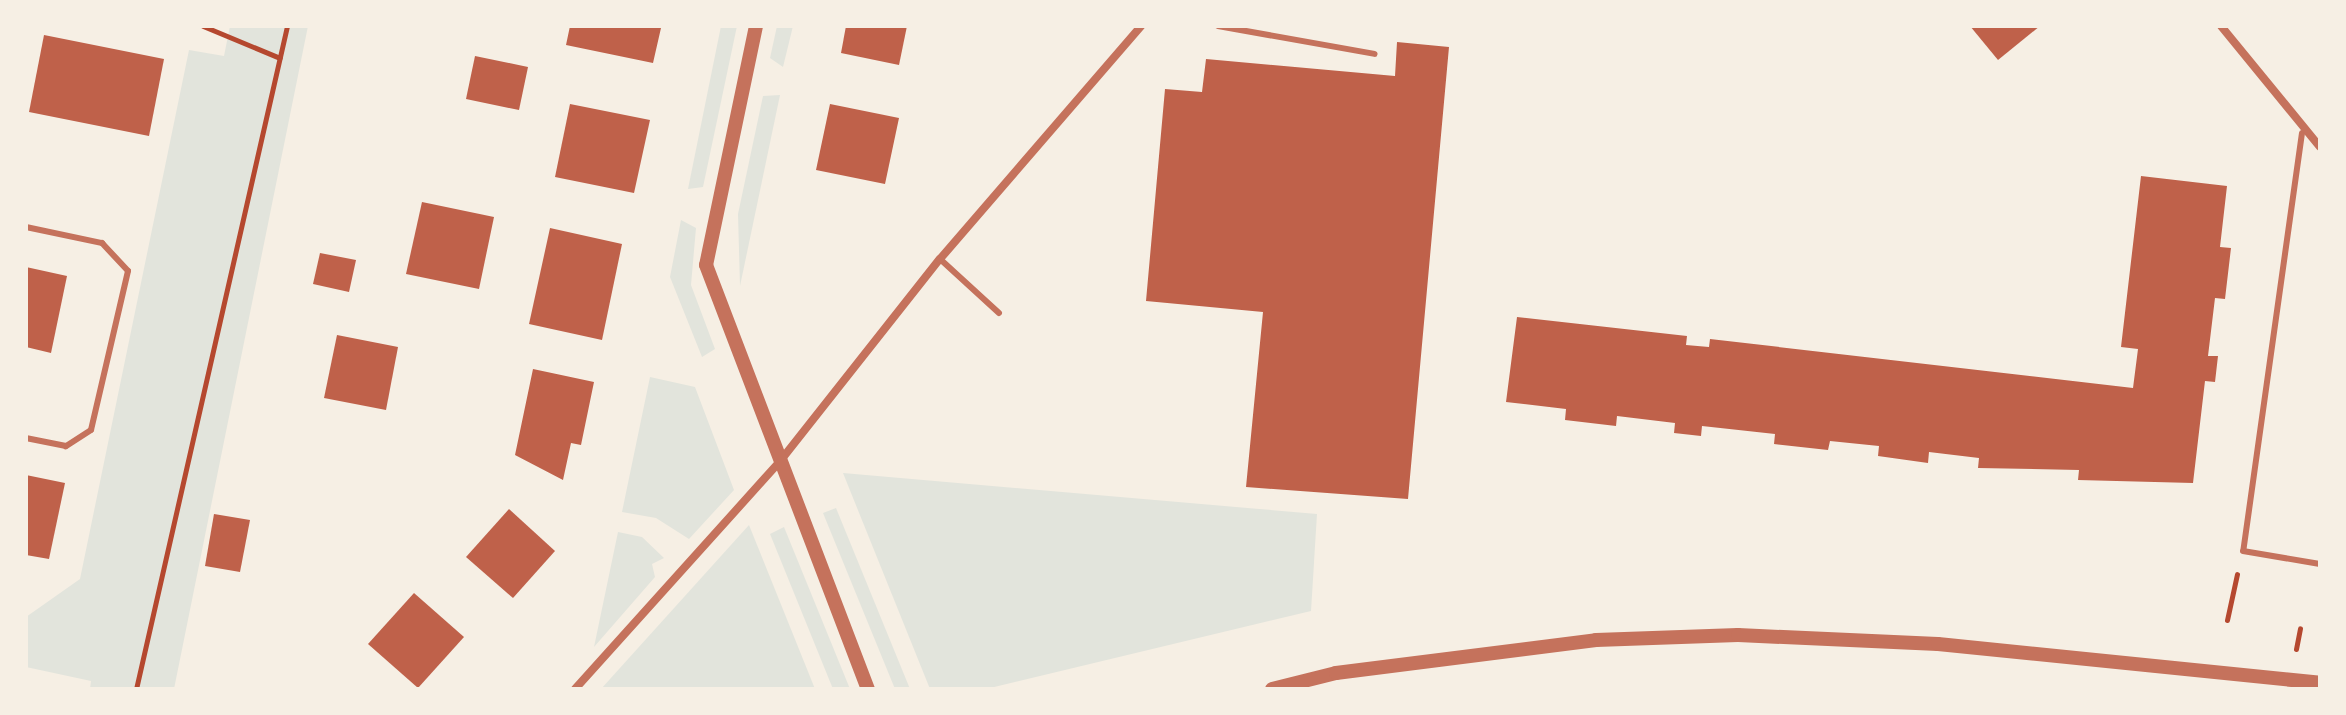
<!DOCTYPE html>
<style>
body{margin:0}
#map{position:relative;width:2346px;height:715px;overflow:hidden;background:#f6efe4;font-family:"Archivo Narrow",sans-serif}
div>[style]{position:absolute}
.green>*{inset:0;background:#e2e4dc}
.building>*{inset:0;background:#bf614a}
.path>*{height:5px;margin:-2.5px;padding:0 2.5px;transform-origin:2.5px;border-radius:2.5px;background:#b5482f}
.service>*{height:6px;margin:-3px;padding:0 3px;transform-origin:3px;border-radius:3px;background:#c5725c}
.minor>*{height:8px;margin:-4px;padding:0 4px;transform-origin:4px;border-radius:4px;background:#c5725c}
.tertiary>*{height:14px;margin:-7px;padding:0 7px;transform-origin:7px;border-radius:7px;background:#c5725c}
span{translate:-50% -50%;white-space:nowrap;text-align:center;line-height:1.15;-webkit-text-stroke:6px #f6efe4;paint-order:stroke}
.frame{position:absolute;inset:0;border:28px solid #f6efe4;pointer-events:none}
</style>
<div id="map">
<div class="green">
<i style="clip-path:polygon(230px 26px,308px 26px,174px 689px,90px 689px,91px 681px,26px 667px,26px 617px,80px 579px,189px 50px,224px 56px)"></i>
<i style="clip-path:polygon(721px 26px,737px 26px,703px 187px,688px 189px)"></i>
<i style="clip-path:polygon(777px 26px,793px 26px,783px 67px,770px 58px)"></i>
<i style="clip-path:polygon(780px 95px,740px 286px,738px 214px,763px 96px)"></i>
<i style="clip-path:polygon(681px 220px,696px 228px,691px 285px,715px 349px,702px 357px,670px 277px)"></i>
<i style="clip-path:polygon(650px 377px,695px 387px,734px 490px,689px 539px,656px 518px,622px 512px)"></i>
<i style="clip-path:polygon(843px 473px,1317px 514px,1311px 611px,986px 689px,930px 689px)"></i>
<i style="clip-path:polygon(836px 508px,910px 689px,895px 689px,823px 513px)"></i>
<i style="clip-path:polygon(749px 525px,815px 689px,601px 689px)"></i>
<i style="clip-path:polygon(784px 527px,850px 689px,833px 689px,770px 534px)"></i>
<i style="clip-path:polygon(618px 532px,642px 537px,664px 558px,652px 564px,655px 577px,594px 647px)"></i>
</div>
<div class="building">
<i style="clip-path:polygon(570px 26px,673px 26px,661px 28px,653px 63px,566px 45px)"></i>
<i style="clip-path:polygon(846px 26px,907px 26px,899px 65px,841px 53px)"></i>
<i style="clip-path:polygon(1970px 26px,2040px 26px,1998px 60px)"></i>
<i style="clip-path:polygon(44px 35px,164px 59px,149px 136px,29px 112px)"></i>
<i style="clip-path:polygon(1397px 42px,1449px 47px,1408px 499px,1246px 487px,1263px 312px,1146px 301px,1165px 89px,1202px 92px,1206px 59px,1395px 76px)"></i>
<i style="clip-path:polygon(475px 56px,528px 67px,519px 110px,466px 99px)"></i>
<i style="clip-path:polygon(570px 104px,650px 120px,634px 193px,555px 177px)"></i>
<i style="clip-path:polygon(830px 104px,899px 118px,885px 184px,816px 170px)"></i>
<i style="clip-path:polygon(2141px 176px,2227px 186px,2220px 247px,2231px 248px,2225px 299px,2215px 298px,2208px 356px,2218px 356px,2215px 382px,2205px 381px,2193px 483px,2078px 480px,2079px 470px,1978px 468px,1979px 458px,1929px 452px,1928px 463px,1878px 456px,1879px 446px,1830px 441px,1828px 450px,1774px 444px,1775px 434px,1702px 426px,1701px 436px,1674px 433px,1675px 423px,1617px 416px,1616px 426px,1565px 420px,1566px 409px,1506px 402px,1517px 317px,1687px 336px,1686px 345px,1709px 347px,1710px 339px,2133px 388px,2138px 349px,2121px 347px)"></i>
<i style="clip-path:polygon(422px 202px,494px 217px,479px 289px,406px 274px)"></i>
<i style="clip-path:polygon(550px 228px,622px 244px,602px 340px,529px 324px)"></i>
<i style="clip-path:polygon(320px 253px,356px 260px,349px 292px,313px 284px)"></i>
<i style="clip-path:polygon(26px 267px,67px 276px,51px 353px,26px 347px)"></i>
<i style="clip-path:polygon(337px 335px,398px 347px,386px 410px,324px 398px)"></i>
<i style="clip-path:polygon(533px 369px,594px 382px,581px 445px,571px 443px,563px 480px,515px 455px)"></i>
<i style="clip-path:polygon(26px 475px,65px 483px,49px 559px,26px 555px)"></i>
<i style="clip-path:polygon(509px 509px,555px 551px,513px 598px,466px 557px)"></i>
<i style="clip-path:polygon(214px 514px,250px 520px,240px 572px,205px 566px)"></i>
<i style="clip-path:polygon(414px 593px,464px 637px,418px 688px,368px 644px)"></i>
</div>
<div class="path">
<i style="left:203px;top:26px;width:83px;rotate:22.6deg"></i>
<i style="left:2227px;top:620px;width:47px;rotate:-77.7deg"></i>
<i style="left:2296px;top:649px;width:21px;rotate:-79deg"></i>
<i style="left:136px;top:689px;width:680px;rotate:-77.17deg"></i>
</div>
<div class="service">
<i style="left:1218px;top:26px;width:159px;rotate:10.1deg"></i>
<i style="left:2302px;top:133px;width:422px;rotate:98deg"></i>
<i style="left:2243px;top:551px;width:78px;rotate:9.6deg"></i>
<i style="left:26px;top:227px;width:78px;rotate:11.9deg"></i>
<i style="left:102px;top:243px;width:38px;rotate:47deg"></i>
<i style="left:128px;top:271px;width:163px;rotate:103.1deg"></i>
<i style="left:91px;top:430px;width:30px;rotate:147deg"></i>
<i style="left:66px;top:446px;width:41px;rotate:-168.7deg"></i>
<i style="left:940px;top:259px;width:80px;rotate:42.5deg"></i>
</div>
<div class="minor">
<i style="left:2221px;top:26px;width:156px;rotate:50.7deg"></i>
<i style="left:575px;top:689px;width:308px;rotate:-48deg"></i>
<i style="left:781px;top:460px;width:256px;rotate:-51.7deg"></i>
<i style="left:940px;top:259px;width:308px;rotate:-49.2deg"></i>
</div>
<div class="tertiary">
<i style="left:756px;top:26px;width:244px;rotate:101.8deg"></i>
<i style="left:706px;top:265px;width:454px;rotate:69.1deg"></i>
<i style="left:1272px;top:689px;width:66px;rotate:-14deg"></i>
<i style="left:1336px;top:673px;width:262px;rotate:-7.2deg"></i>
<i style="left:1596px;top:640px;width:142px;rotate:-2deg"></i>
<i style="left:1738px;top:635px;width:200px;rotate:2.6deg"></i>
<i style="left:1938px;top:644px;width:384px;rotate:5.8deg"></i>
</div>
<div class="frame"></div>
</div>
